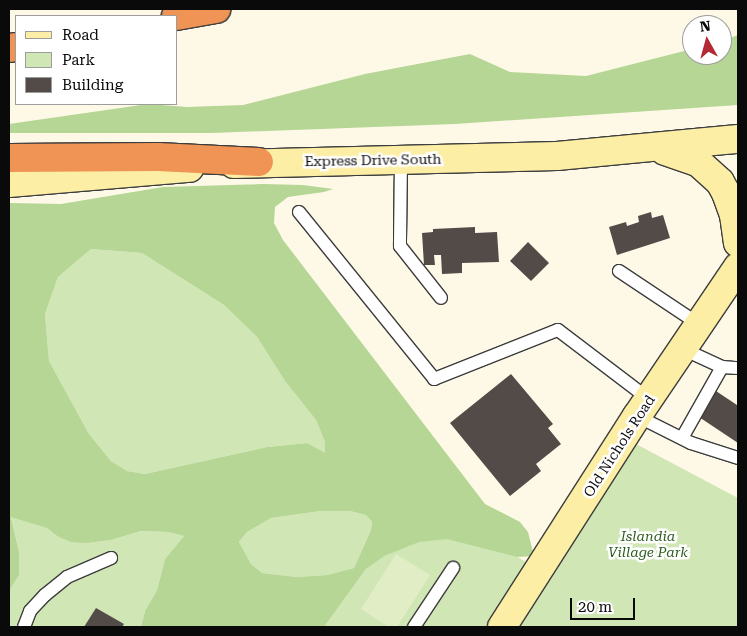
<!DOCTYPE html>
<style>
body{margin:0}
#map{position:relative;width:747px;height:636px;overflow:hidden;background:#fef9e7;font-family:"Roboto Serif",serif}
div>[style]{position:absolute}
.green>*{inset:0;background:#d0e6b4}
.forest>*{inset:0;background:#b5d694}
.pitch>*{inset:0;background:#e1edc5}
.building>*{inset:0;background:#524b47}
.roads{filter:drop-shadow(1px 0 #3d3d3d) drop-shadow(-1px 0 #3d3d3d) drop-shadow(0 1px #3d3d3d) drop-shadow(0 -1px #3d3d3d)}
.lane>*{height:12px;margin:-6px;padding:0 6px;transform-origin:6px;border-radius:6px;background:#fff}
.secondary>*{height:28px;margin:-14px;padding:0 14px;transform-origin:14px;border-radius:14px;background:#fceea5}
.highway>*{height:28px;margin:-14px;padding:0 14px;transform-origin:14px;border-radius:14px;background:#ef9455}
span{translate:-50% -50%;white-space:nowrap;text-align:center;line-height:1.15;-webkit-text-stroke:5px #fff;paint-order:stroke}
.street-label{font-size:14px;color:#0a0a0a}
.park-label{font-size:14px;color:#2e5e1e;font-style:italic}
.frame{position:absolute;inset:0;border:10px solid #0a0a0a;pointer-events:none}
.legend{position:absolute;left:15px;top:15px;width:162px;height:90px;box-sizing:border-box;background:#fff;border:1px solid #9d9d9d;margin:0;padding:6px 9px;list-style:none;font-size:15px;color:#0a0a0a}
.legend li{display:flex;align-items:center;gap:10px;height:25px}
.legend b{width:25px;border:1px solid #9d9d9d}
.north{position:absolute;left:682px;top:15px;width:50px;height:50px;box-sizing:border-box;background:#fff;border:1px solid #9d9d9d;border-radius:50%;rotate:353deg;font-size:14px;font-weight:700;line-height:20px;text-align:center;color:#0a0a0a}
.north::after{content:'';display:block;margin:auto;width:18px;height:22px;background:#b32936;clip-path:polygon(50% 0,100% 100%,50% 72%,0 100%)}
.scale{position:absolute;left:570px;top:598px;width:65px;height:22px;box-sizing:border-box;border:2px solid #0a0a0a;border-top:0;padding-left:6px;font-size:15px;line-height:18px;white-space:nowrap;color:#0a0a0a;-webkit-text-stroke:4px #fff;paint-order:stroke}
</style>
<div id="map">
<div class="green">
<i style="clip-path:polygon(91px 249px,142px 253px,224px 305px,257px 337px,285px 381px,316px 420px,325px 442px,325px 454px,307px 443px,267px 447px,145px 474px,127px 471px,111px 461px,89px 434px,49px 361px,45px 314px,58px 277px)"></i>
<i style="clip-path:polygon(619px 435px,738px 498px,738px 627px,324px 627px,414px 503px,441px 510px,534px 567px)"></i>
<i style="clip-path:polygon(321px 511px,350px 511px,366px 515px,372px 522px,371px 530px,354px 568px,327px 575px,297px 577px,262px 573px,251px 564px,239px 542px,247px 532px,271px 518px)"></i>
<i style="clip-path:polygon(11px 516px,47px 528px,57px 536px,88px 543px,111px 540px,141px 531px,168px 532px,184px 536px,165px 559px,157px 590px,145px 611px,141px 627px,9px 627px,9px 591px,19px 575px,19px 552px)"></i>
</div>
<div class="forest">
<i style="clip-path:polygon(738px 35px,738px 105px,455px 124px,212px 133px,9px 133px,9px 124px,148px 104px,187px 107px,243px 105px,365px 74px,470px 54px,510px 72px,586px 76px,692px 49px,692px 55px,722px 55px,722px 41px)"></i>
<i style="clip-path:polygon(evenodd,263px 184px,303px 185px,333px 189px,324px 192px,288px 197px,275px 207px,274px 223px,283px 240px,485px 504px,520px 522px,528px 532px,534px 556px,518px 557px,447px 539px,419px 542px,384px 556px,366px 569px,324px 627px,141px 627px,145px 611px,157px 590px,165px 559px,184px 536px,168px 532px,141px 531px,111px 540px,88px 543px,71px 542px,57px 536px,47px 528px,11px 517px,19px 552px,19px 575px,9px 591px,9px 203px,61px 204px,163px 187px,263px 184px,91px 249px,142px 253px,224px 305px,257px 337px,285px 381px,316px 420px,325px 442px,325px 453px,307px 443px,267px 447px,145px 474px,127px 471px,111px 461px,89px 434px,49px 361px,45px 314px,58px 277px,91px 249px,263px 184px,321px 511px,350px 511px,366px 515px,372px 522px,371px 530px,354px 568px,327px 575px,297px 577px,262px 573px,251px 564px,239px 542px,247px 532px,271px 518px,321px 511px)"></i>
</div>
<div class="pitch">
<i style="clip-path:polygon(396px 554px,430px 575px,397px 627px,389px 627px,361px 609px)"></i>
</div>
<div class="building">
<i style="clip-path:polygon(651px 212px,652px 218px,663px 215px,670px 238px,617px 255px,609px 227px,626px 222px,627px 226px,639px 222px,638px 216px)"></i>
<i style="clip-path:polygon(475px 227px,475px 233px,497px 232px,499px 262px,462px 263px,462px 273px,442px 274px,441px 255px,434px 255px,435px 265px,424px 265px,422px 233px,433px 232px,433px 229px)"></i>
<i style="clip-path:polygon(528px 242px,549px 263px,531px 281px,510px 261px)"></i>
<i style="clip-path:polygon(511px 374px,553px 424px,548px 428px,561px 444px,536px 464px,541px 471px,510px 496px,450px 423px)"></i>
<i style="clip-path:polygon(716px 391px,737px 405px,738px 402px,738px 443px,699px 417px)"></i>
<i style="clip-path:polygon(96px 608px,124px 624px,122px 627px,84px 627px)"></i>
</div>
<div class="roads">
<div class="lane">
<i style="left:401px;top:159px;width:87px;rotate:90.7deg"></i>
<i style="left:400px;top:246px;width:66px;rotate:51.7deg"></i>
<i style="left:299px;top:212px;width:215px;rotate:51deg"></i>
<i style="left:434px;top:379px;width:133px;rotate:-21.6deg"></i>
<i style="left:558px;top:330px;width:114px;rotate:37.2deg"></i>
<i style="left:619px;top:271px;width:97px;rotate:33.7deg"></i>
<i style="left:683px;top:349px;width:43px;rotate:24.8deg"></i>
<i style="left:722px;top:367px;width:16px;rotate:4deg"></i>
<i style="left:637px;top:416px;width:60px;rotate:26.6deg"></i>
<i style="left:691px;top:443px;width:49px;rotate:17.7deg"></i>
<i style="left:682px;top:438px;width:81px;rotate:-60.6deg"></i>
<i style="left:24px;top:627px;width:17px;rotate:-69deg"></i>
<i style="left:30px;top:611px;width:22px;rotate:-47deg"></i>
<i style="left:45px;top:595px;width:28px;rotate:-39deg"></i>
<i style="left:67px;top:577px;width:48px;rotate:-23.4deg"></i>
<i style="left:414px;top:627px;width:71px;rotate:-56.5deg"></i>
</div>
<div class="secondary">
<i style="left:665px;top:151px;width:36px;rotate:19deg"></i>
<i style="left:699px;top:163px;width:28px;rotate:42deg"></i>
<i style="left:720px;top:182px;width:13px;rotate:61deg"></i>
<i style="left:726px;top:193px;width:23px;rotate:70deg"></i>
<i style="left:734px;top:215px;width:28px;rotate:82deg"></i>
<i style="left:234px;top:164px;width:323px;rotate:-1.4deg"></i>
<i style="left:557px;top:156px;width:182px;rotate:-5.4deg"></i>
<i style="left:9px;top:183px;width:181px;rotate:-4.8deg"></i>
<i style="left:502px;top:627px;width:250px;rotate:-57.4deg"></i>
<i style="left:637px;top:416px;width:180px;rotate:-55.9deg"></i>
</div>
<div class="highway">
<i style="left:176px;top:16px;width:41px;rotate:-9.9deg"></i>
<i style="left:9px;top:48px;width:7px;rotate:-8deg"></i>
<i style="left:9px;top:158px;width:149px;rotate:-0.4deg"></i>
<i style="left:158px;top:157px;width:101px;rotate:2.8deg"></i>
</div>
</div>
<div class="street-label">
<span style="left:373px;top:160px;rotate:-1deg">Express Drive South</span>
<span style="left:619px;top:446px;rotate:-57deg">Old Nichols Road</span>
</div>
<div class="park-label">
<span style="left:648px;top:544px">Islandia<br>Village Park</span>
</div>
<div class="frame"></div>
<ul class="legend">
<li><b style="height:6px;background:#fceea5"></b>Road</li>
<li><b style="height:14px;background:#d0e6b4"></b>Park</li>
<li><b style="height:14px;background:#524b47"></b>Building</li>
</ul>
<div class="north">N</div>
<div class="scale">20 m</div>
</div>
